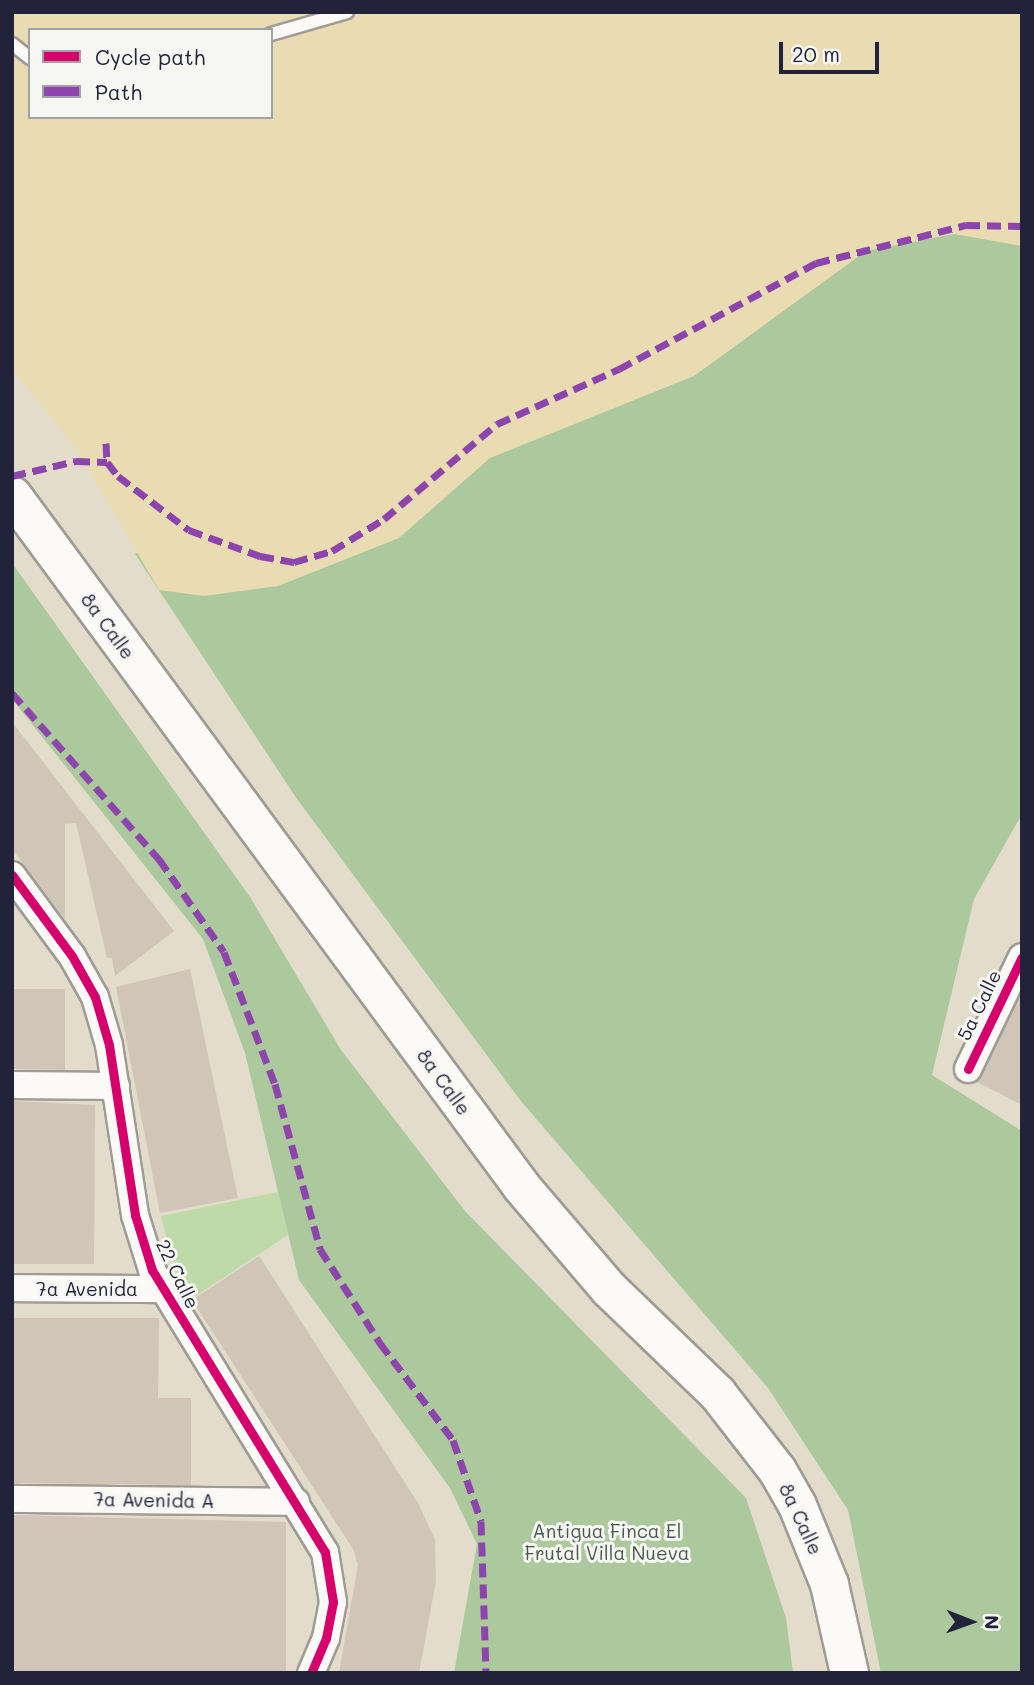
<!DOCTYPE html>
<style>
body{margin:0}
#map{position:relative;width:1034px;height:1685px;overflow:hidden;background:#e3dccb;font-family:Mali,sans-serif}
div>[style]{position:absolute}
.green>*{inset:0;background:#bedaa8}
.forest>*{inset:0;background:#acc89d}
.sand>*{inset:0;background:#e9dbb2}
.building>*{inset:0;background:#d0c5b7}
.roads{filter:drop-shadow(2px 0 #9f9b95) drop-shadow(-2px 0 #9f9b95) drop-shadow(0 2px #9f9b95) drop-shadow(0 -2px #9f9b95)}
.service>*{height:12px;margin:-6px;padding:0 6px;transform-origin:6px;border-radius:6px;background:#fbfaf7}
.minor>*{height:26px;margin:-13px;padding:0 13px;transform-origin:13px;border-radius:13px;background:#fbfaf7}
.secondary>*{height:37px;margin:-18.5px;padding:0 18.5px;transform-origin:18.5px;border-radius:18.5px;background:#fbfaf7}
.quiet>*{height:7px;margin-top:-3.5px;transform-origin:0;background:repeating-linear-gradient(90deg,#8e44ad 0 14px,transparent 0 21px)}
.cycleway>*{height:9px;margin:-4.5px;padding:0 4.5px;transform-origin:4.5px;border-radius:4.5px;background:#d6006c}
span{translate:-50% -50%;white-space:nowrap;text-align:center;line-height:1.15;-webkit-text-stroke:6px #f6f6f2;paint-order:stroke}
.street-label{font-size:19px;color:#22223b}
.park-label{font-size:19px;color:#485953}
.frame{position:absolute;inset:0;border:14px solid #22223b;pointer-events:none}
.legend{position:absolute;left:28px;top:28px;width:245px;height:91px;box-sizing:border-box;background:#f6f6f2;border:2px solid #a1a1a9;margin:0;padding:9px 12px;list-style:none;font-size:21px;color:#22223b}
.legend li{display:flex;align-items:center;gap:14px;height:35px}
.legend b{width:35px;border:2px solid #a1a1a9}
.north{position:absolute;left:936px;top:1587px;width:70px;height:70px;-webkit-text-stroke:5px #f6f6f2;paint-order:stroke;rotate:91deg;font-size:19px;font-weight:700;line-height:28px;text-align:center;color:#22223b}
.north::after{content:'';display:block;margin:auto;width:24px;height:32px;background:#22223b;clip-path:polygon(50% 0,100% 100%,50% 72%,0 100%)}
.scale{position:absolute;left:779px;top:42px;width:100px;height:32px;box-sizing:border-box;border:4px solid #22223b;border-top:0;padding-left:9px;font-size:21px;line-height:24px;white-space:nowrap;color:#22223b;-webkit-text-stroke:5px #f6f6f2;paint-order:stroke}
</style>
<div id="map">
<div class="green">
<i style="clip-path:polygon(278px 1192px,288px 1235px,191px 1299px,172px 1259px,161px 1216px)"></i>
</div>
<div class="forest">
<i style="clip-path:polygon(1022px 12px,1022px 814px,974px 899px,932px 1075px,1022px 1131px,1022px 1673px,881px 1673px,848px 1510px,768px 1388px,520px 1100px,297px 799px,135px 554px)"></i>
<i style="clip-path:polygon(12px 563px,250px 897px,341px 1050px,465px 1211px,746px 1498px,786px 1618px,793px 1673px,454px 1673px,477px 1544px,450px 1488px,299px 1280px,245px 1053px,203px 939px,12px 699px)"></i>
</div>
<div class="sand">
<i style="clip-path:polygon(evenodd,12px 12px,1022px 12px,1022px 246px,954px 234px,866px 251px,694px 376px,490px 458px,399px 538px,278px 586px,204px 596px,159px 590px,77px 450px,12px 369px,12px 12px,30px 30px,271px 30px,271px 117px,30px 117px,30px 30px)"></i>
</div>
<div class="building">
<i style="clip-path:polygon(12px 722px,174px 931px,115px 976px,112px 958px,107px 958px,76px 823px,65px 824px,65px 919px,12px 849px)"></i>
<i style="clip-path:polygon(190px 969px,238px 1198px,160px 1213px,116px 987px)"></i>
<i style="clip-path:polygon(12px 989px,65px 989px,65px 1070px,12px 1069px)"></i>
<i style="clip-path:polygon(1022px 994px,1022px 1105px,977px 1082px)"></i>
<i style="clip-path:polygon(12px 1101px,95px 1105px,94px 1264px,12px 1264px)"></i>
<i style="clip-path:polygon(259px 1256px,418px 1503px,435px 1540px,436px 1581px,419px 1673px,339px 1673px,358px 1565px,353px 1549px,192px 1300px)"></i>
<i style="clip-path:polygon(12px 1318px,159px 1318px,158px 1398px,191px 1398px,191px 1485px,12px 1483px)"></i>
<i style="clip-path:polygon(12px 1515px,286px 1522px,286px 1673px,12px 1673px)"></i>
</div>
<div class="roads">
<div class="service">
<i style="left:271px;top:34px;width:79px;rotate:-16.1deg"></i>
<i style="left:12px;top:44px;width:23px;rotate:38deg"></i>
</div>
<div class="minor">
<i style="left:12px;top:875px;width:101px;rotate:53.5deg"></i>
<i style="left:72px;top:956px;width:47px;rotate:60.7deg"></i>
<i style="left:95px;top:997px;width:50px;rotate:73.7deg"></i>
<i style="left:109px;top:1045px;width:172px;rotate:81.3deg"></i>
<i style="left:135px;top:1215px;width:58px;rotate:72.8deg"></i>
<i style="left:152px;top:1270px;width:331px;rotate:58.5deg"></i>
<i style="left:325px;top:1552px;width:51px;rotate:80.9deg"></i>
<i style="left:333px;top:1602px;width:37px;rotate:101deg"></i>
<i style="left:326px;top:1638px;width:38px;rotate:113deg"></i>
<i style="left:968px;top:1069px;width:124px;rotate:-64.3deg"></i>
<i style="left:12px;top:1085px;width:104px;rotate:0.6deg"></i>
<i style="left:12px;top:1288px;width:150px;rotate:0.4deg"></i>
<i style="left:12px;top:1499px;width:284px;rotate:0.6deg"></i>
</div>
<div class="secondary">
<i style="left:12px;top:495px;width:858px;rotate:53.62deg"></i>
<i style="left:521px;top:1186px;width:135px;rotate:49.5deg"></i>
<i style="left:609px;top:1289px;width:150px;rotate:43.9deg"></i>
<i style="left:717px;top:1393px;width:98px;rotate:52.1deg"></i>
<i style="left:777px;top:1470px;width:40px;rotate:60.3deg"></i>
<i style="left:797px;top:1505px;width:85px;rotate:67.9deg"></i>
<i style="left:829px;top:1584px;width:91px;rotate:77.3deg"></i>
</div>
</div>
<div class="quiet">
<i style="left:106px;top:443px;width:19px;rotate:87deg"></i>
<i style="left:107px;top:462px;width:18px;rotate:52deg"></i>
<i style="left:118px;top:476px;width:89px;rotate:37.3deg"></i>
<i style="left:189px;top:530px;width:76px;rotate:20.1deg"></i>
<i style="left:260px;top:556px;width:35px;rotate:10deg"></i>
<i style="left:294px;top:562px;width:40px;rotate:-16deg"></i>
<i style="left:332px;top:551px;width:61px;rotate:-31.6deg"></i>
<i style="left:384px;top:519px;width:148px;rotate:-40.1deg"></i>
<i style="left:497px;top:424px;width:134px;rotate:-24.3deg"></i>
<i style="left:619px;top:369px;width:224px;rotate:-28.3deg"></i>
<i style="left:816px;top:263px;width:155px;rotate:-14.2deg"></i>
<i style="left:966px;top:225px;width:56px;rotate:1deg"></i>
<i style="left:12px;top:476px;width:66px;rotate:-13.2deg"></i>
<i style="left:76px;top:461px;width:31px;rotate:2deg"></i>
<i style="left:12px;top:693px;width:222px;rotate:48.5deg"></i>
<i style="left:159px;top:859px;width:113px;rotate:55deg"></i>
<i style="left:224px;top:952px;width:142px;rotate:68.9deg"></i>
<i style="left:275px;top:1084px;width:171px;rotate:74.7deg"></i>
<i style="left:320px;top:1249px;width:112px;rotate:57.4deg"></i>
<i style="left:380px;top:1343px;width:121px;rotate:53deg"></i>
<i style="left:453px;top:1440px;width:86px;rotate:70.9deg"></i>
<i style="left:481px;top:1521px;width:152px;rotate:88.1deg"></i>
</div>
<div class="cycleway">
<i style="left:12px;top:875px;width:101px;rotate:53.5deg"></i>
<i style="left:72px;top:956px;width:47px;rotate:60.7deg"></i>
<i style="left:95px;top:997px;width:50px;rotate:73.7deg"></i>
<i style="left:109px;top:1045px;width:172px;rotate:81.3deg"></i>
<i style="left:135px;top:1215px;width:58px;rotate:72.8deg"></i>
<i style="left:152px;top:1270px;width:331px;rotate:58.5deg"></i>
<i style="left:325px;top:1552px;width:51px;rotate:80.9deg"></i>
<i style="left:333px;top:1602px;width:37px;rotate:101deg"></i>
<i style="left:326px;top:1638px;width:38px;rotate:113deg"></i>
<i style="left:968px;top:1069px;width:124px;rotate:-64.3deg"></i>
</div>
<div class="street-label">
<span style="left:108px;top:626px;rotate:54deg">8a Calle</span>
<span style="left:979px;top:1005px;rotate:-64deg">5a Calle</span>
<span style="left:444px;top:1082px;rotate:54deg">8a Calle</span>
<span style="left:178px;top:1274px;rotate:64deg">22 Calle</span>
<span style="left:87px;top:1289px">7a Avenida</span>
<span style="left:154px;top:1500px;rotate:1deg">7a Avenida A</span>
<span style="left:801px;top:1519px;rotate:65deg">8a Calle</span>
</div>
<div class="park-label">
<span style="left:607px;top:1542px">Antigua Finca El<br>Frutal Villa Nueva</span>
</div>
<div class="frame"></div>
<ul class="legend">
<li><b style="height:9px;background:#d6006c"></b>Cycle path</li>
<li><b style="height:9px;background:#8e44ad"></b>Path</li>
</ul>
<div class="north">N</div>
<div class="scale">20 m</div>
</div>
